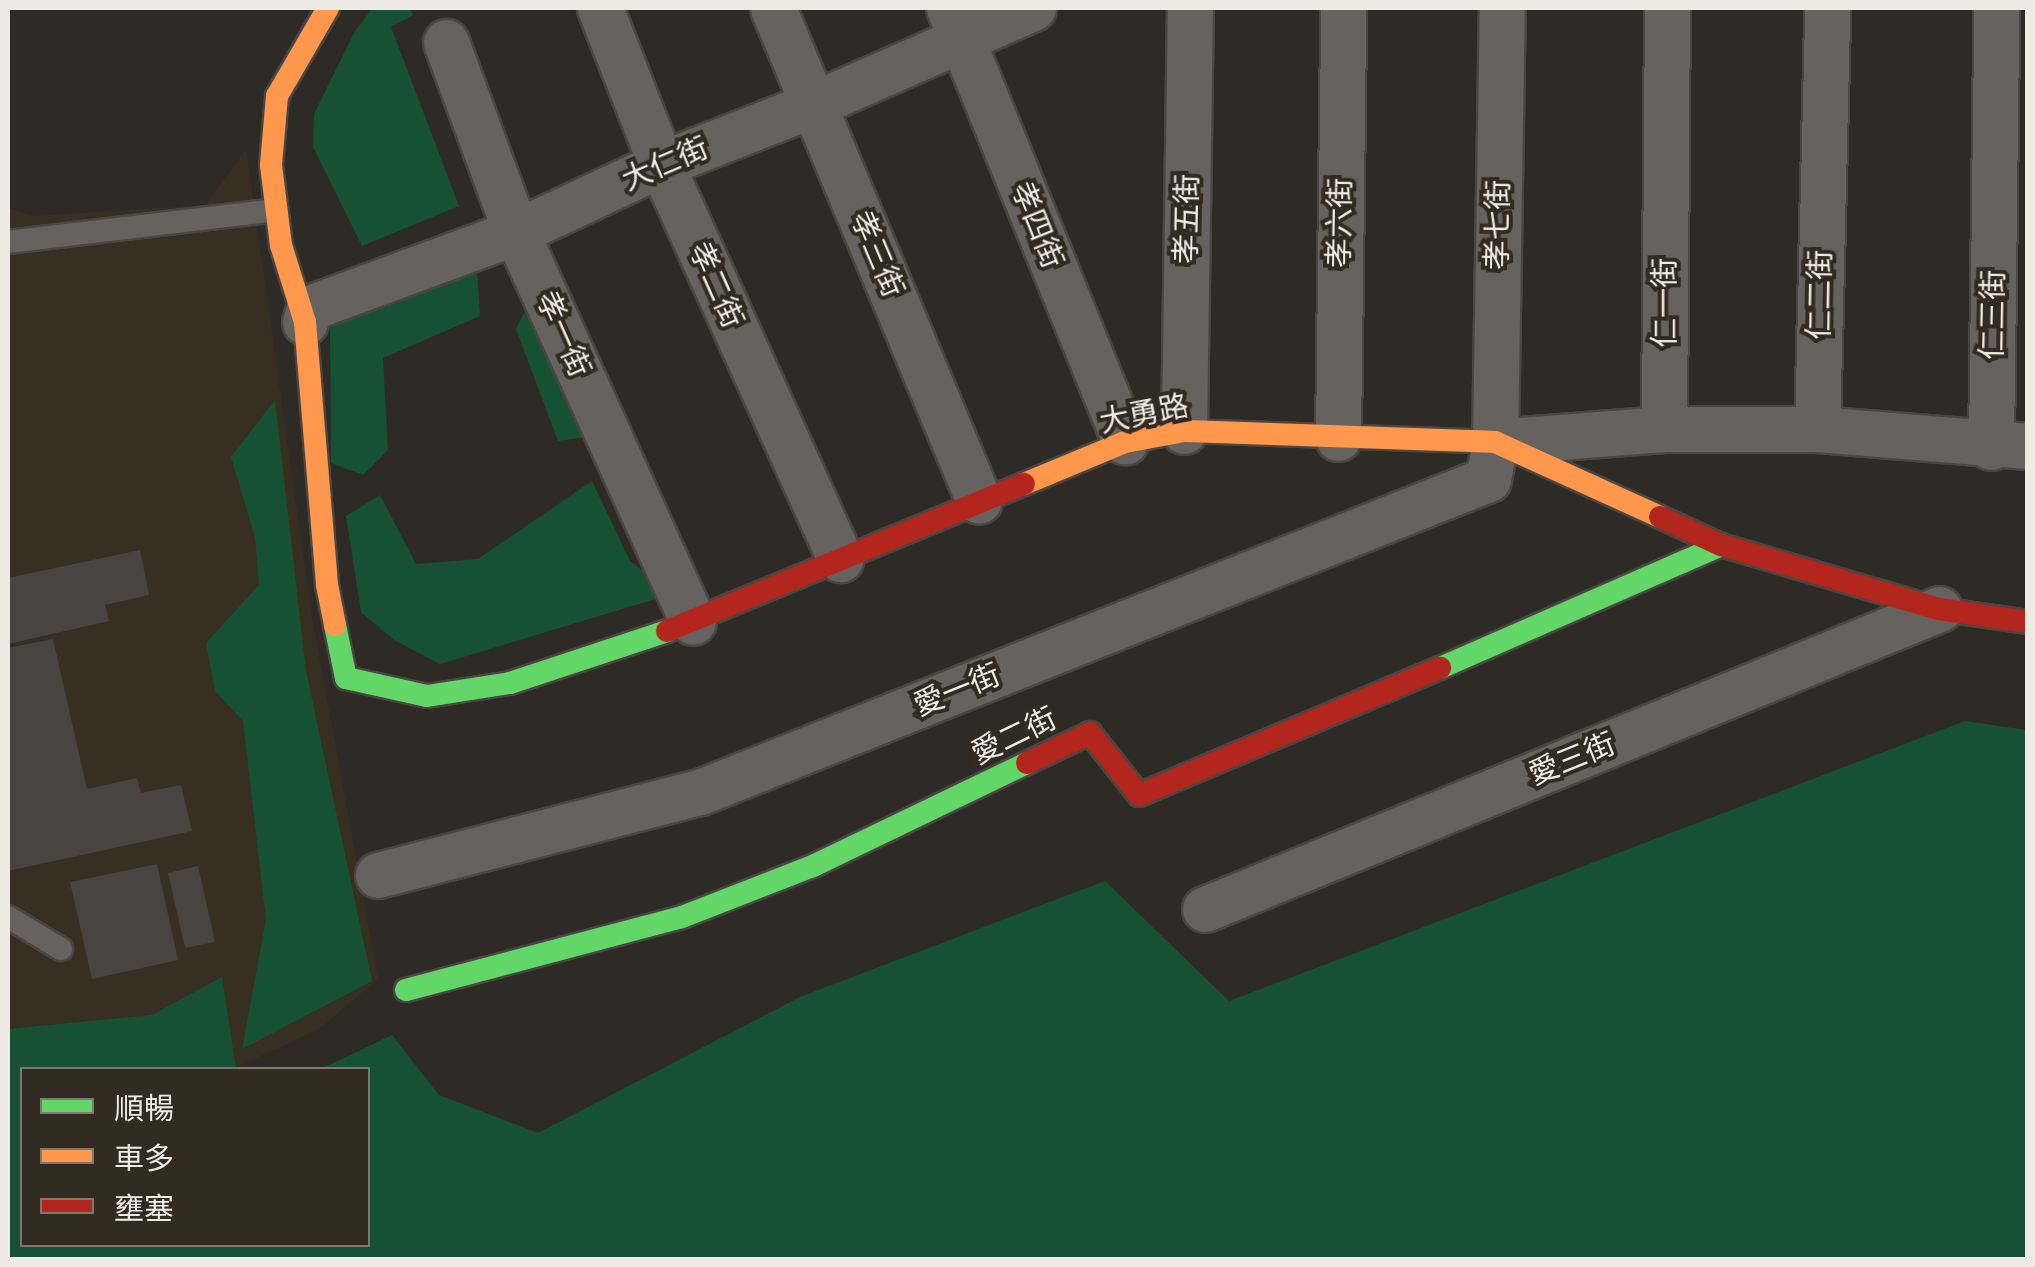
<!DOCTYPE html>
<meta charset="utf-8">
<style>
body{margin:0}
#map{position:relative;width:2035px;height:1267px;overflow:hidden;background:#2e2a26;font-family:Figtree,"Noto Sans TC",sans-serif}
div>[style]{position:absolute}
.built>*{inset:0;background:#382f23}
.green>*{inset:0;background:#175134}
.building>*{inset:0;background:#474441}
.roads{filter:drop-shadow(2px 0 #494643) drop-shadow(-2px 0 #494643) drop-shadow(0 2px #494643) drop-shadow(0 -2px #494643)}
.lane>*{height:22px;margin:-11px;padding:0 11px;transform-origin:11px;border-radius:11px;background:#65625f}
.street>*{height:45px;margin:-22.5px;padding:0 22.5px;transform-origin:22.5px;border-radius:22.5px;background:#65625f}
.fast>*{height:22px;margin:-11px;padding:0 11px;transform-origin:11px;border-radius:11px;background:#63d668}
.slow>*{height:22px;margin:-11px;padding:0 11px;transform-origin:11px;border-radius:11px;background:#ff974d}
.jam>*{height:22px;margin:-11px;padding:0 11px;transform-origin:11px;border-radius:11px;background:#b3261e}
span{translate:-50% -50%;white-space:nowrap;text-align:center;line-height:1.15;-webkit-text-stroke:8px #312b22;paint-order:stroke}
.street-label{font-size:30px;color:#eeebe5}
.frame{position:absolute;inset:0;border:10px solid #eeebe5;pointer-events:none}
.legend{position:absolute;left:20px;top:1067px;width:350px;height:180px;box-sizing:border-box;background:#312b22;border:2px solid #7d7870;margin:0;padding:12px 18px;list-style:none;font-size:30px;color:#eeebe5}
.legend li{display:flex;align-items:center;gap:20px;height:50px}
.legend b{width:50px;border:2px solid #7d7870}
</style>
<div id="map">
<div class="built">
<i style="clip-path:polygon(246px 149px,312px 617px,378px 979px,319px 1029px,232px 1069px,22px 1070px,8px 1084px,8px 208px,32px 216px,206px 205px)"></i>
</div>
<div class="green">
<i style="clip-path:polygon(373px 8px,410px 8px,413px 15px,391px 27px,459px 206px,362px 246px,313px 147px,314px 114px,355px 31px)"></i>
<i style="clip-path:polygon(476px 256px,480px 316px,383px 358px,388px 450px,363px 475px,331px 463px,330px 328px)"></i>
<i style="clip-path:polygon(531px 299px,586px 437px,558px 441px,516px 329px)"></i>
<i style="clip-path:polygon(275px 400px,306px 671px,372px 981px,242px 1049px,266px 920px,243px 721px,215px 691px,206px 643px,259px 585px,255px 537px,231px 457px)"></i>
<i style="clip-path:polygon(592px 481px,630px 561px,672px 594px,440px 664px,394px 640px,361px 612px,346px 516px,380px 495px,416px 564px,478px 559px)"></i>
<i style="clip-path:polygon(1965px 721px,2027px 730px,2027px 1259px,8px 1259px,8px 1029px,152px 1015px,222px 977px,236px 1069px,22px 1070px,22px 1244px,368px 1244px,368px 1070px,321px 1069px,392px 1035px,439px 1095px,538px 1133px,800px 997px,1105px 881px,1229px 1001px)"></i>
</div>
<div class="building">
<i style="clip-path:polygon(140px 550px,149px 595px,105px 605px,109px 621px,8px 644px,8px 578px)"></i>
<i style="clip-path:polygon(53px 639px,87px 789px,137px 778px,141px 793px,181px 785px,192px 831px,8px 871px,8px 648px)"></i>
<i style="clip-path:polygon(157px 864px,178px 960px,92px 979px,70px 882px)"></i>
<i style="clip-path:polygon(198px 866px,215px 942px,185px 948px,168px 873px)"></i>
</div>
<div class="roads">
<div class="lane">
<i style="left:8px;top:242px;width:270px;rotate:-6.8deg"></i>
<i style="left:8px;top:917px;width:62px;rotate:31.1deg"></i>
</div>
<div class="street">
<i style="left:600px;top:8px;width:168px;rotate:68.6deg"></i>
<i style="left:661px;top:164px;width:434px;rotate:65.6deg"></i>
<i style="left:773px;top:8px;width:534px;rotate:67.32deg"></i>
<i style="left:949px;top:8px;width:468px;rotate:67.9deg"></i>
<i style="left:446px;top:42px;width:202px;rotate:69.8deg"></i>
<i style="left:516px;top:232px;width:428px;rotate:65.6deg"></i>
<i style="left:305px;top:322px;width:15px;rotate:-74deg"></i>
<i style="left:309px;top:308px;width:221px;rotate:-20.2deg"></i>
<i style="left:516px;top:232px;width:160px;rotate:-25.1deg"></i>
<i style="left:661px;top:164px;width:164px;rotate:-21.4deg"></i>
<i style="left:814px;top:104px;width:239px;rotate:-23.7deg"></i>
<i style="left:1664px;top:429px;width:421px;rotate:-89.6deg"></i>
<i style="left:1817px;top:429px;width:421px;rotate:-88.6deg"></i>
<i style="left:1184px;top:431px;width:423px;rotate:-89.2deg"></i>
<i style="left:1338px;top:438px;width:430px;rotate:-89.3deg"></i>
<i style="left:1495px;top:442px;width:169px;rotate:-4.4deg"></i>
<i style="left:1664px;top:429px;width:153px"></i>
<i style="left:1817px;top:429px;width:212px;rotate:4.6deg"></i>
<i style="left:1991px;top:447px;width:439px;rotate:-89.3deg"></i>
<i style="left:378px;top:875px;width:333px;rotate:-14.5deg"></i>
<i style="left:700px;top:792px;width:848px;rotate:-21.66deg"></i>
<i style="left:1488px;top:479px;width:38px;rotate:-79deg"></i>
<i style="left:1495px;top:442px;width:434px;rotate:-89.1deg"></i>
<i style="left:1205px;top:909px;width:793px;rotate:-22.23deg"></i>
</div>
<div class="fast">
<i style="left:335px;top:625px;width:54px;rotate:78.3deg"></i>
<i style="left:346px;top:678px;width:83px;rotate:12.5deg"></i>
<i style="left:427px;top:696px;width:84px;rotate:-8.9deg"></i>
<i style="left:510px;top:683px;width:165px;rotate:-18.3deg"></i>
<i style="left:1440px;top:668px;width:307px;rotate:-23.6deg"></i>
<i style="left:406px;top:990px;width:285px;rotate:-14.8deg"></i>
<i style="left:682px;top:917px;width:141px;rotate:-21.3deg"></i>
<i style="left:813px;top:866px;width:237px;rotate:-25.7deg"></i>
</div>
<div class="slow">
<i style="left:328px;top:8px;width:102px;rotate:120.1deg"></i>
<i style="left:277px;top:96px;width:69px;rotate:95deg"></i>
<i style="left:271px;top:165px;width:81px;rotate:82.9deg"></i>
<i style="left:281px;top:245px;width:81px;rotate:72.7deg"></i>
<i style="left:305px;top:322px;width:264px;rotate:85.2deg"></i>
<i style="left:327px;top:585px;width:41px;rotate:78.7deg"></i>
<i style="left:1024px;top:484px;width:109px;rotate:-22.6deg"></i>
<i style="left:1125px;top:442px;width:60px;rotate:-10.6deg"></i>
<i style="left:1184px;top:431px;width:311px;rotate:2deg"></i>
<i style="left:1495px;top:442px;width:181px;rotate:24.4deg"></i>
</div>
<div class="jam">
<i style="left:1660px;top:517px;width:67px;rotate:24.7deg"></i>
<i style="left:1721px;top:545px;width:227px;rotate:16.4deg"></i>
<i style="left:1939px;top:609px;width:90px;rotate:8.3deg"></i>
<i style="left:667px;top:631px;width:386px;rotate:-22.4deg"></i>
<i style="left:1027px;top:763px;width:70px;rotate:-25.5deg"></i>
<i style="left:1090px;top:733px;width:79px;rotate:51.7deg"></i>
<i style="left:1139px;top:795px;width:327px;rotate:-22.9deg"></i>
</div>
</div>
<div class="street-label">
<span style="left:665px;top:164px;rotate:-23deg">大仁街</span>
<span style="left:1187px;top:219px;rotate:-89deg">孝五街</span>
<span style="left:1340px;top:223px;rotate:-89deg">孝六街</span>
<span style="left:1037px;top:225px;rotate:68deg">孝四街</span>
<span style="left:1498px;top:225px;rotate:-89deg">孝七街</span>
<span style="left:877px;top:254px;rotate:67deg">孝三街</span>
<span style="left:716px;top:285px;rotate:66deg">孝二街</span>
<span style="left:1820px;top:295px;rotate:-89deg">仁二街</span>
<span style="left:1665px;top:303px;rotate:-90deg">仁一街</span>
<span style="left:1993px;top:315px;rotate:-89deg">仁三街</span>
<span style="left:563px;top:334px;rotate:66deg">孝一街</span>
<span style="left:1144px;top:414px;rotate:-11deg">大勇路</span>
<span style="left:957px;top:690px;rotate:-22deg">愛一街</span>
<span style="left:1014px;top:736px;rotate:-26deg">愛二街</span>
<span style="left:1572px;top:759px;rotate:-22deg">愛三街</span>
</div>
<div class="frame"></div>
<ul class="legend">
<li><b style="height:12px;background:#63d668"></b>順暢</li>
<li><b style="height:12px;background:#ff974d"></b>車多</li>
<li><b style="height:12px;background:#b3261e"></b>壅塞</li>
</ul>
</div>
